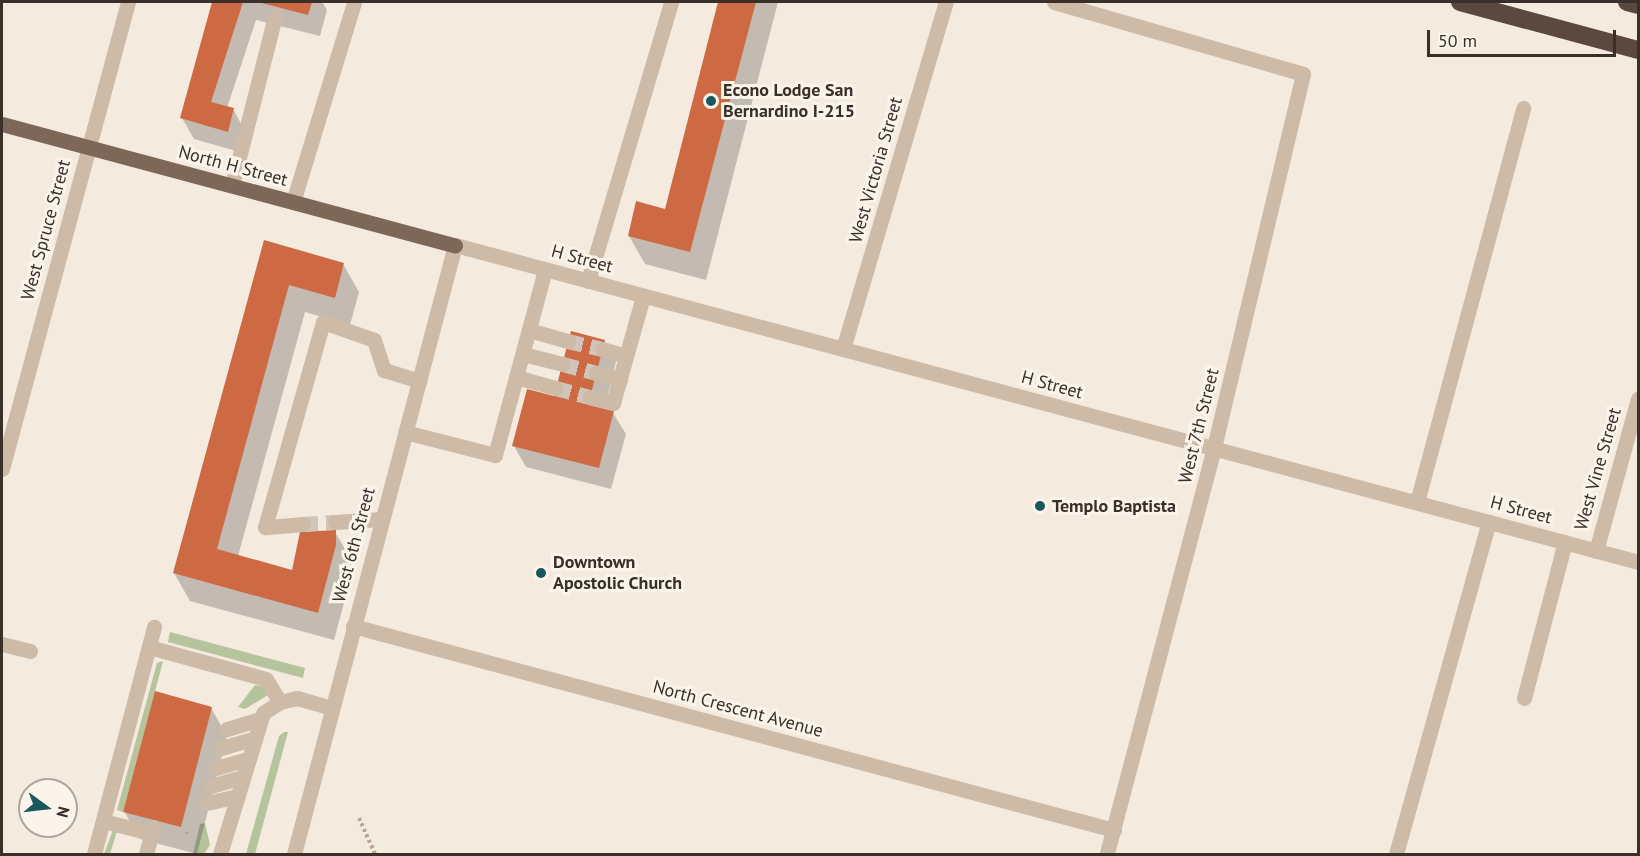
<!DOCTYPE html>
<style>
body{margin:0}
#map{position:relative;width:1640px;height:856px;overflow:hidden;background:#f4eade;font-family:"PT Sans",sans-serif}
div>[style]{position:absolute}
.green>*{inset:0;background:#b5c49c}
.shadow>*{inset:0;background:#0003}
.building>*{inset:0;background:#cd6a43}
.minor-tunnel>*{height:15px;margin-top:-7.5px;transform-origin:0;background:repeating-linear-gradient(90deg,#cfc5ba 0 15px,transparent 0 23px)}
.path>*{height:4px;margin-top:-2px;transform-origin:0;background:repeating-linear-gradient(90deg,#b9a592 0 3px,transparent 0 6px)}
.minor>*{height:15px;margin:-7.5px;padding:0 7.5px;transform-origin:7.5px;border-radius:7.5px;background:#cdbba8}
.major>*{height:15px;margin:-7.5px;padding:0 7.5px;transform-origin:7.5px;border-radius:7.5px;background:#7c6759}
.highway>*{height:18px;margin:-9px;padding:0 9px;transform-origin:9px;border-radius:9px;background:#5b493f}
.dots>*{width:16px;height:16px;translate:-50% -50%;box-sizing:border-box;border:3px solid #fbf4eb;border-radius:50%}
span{translate:-50% -50%;white-space:nowrap;text-align:center;line-height:1.15;-webkit-text-stroke:6px #fbf4eb;paint-order:stroke}
.poi-label{font-size:18px;color:#3a2f29;font-weight:700}
.left{translate:0 -50%;text-align:left}
.street-label{font-size:18px;color:#3a2f29}
.frame{position:absolute;inset:0;border:3px solid #3a2f29;pointer-events:none}
.north{position:absolute;left:18px;top:778px;width:60px;height:60px;box-sizing:border-box;background:#fbf4eb;border:2px solid #aea59d;border-radius:50%;rotate:105deg;font-size:16px;font-weight:700;line-height:24px;text-align:center;color:#3a2f29}
.north::after{content:'';display:block;margin:auto;width:21px;height:27px;background:#1b575e;clip-path:polygon(50% 0,100% 100%,50% 72%,0 100%)}
.scale{position:absolute;left:1427px;top:30px;width:189px;height:27px;box-sizing:border-box;border:3px solid #3a2f29;border-top:0;padding-left:8px;font-size:18px;line-height:21px;white-space:nowrap;color:#3a2f29;-webkit-text-stroke:4px #fbf4eb;paint-order:stroke}
</style>
<div id="map">
<div class="green">
<i style="clip-path:polygon(170px 632px,305px 668px,303px 678px,168px 642px)"></i>
<i style="clip-path:polygon(163px 661px,123px 812px,117px 810px,157px 663px)"></i>
<i style="clip-path:polygon(255px 685px,267px 687px,268px 695px,245px 709px,238px 707px)"></i>
<i style="clip-path:polygon(284px 732px,288px 732px,255px 854px,246px 854px,279px 736px)"></i>
<i style="clip-path:polygon(205px 823px,210px 845px,204px 854px,193px 854px,200px 824px)"></i>
<i style="clip-path:polygon(113px 830px,117px 831px,110px 854px,104px 854px)"></i>
</div>
<div class="shadow">
<i style="clip-path:polygon(214px 2px,322px 2px,327px 10px,320px 36px,256px 20px,227px 108px,233px 109px,245px 131px,240px 152px,194px 139px,182px 118px)"></i>
<i style="clip-path:polygon(719px 2px,778px 2px,706px 280px,645px 264px,629px 236px,666px 211px)"></i>
<i style="clip-path:polygon(265px 242px,343px 264px,359px 292px,350px 325px,305px 312px,238px 556px,293px 571px,335px 532px,351px 559px,352px 573px,334px 640px,190px 601px,174px 573px)"></i>
<i style="clip-path:polygon(604px 341px,616px 362px,604px 410px,613px 413px,626px 434px,611px 489px,526px 467px,514px 446px)"></i>
<i style="clip-path:polygon(211px 708px,227px 736px,197px 854px,140px 839px,124px 811px)"></i>
</div>
<div class="building">
<i style="clip-path:polygon(212px 2px,243px 2px,211px 102px,234px 108px,228px 132px,180px 118px)"></i>
<i style="clip-path:polygon(258px 2px,312px 2px,308px 15px)"></i>
<i style="clip-path:polygon(718px 2px,756px 2px,690px 252px,628px 236px,636px 201px,665px 209px)"></i>
<i style="clip-path:polygon(264px 240px,344px 263px,335px 298px,289px 285px,217px 549px,292px 570px,300px 532px,336px 530px,336px 545px,318px 613px,173px 573px)"></i>
<i style="clip-path:polygon(571px 331px,605px 340px,588px 405px,614px 411px,599px 468px,512px 446px,527px 389px,554px 396px)"></i>
<i style="clip-path:polygon(155px 691px,212px 707px,181px 827px,123px 812px)"></i>
</div>
<div class="minor-tunnel">
<i style="left:568px;top:341px;width:35px;rotate:13deg"></i>
<i style="left:563px;top:364px;width:34px;rotate:15deg"></i>
<i style="left:556px;top:388px;width:35px;rotate:15deg"></i>
<i style="left:303px;top:524px;width:32px;rotate:-4deg"></i>
</div>
<div class="path">
<i style="left:359px;top:818px;width:39px;rotate:66deg"></i>
<i style="left:187px;top:834px;width:2px;rotate:-90deg"></i>
</div>
<div class="minor">
<i style="left:1054px;top:2px;width:259px;rotate:16.1deg"></i>
<i style="left:1303px;top:74px;width:384px;rotate:103.4deg"></i>
<i style="left:1214px;top:448px;width:420px;rotate:104.8deg"></i>
<i style="left:232px;top:185px;width:174px;rotate:-75.7deg"></i>
<i style="left:293px;top:202px;width:209px;rotate:-73deg"></i>
<i style="left:588px;top:281px;width:291px;rotate:-73.4deg"></i>
<i style="left:529px;top:330px;width:41px;rotate:15.8deg"></i>
<i style="left:602px;top:349px;width:25px;rotate:16deg"></i>
<i style="left:843px;top:349px;width:362px;rotate:-73.5deg"></i>
<i style="left:523px;top:354px;width:41px;rotate:14deg"></i>
<i style="left:596px;top:373px;width:25px;rotate:16deg"></i>
<i style="left:516px;top:377px;width:41px;rotate:15.4deg"></i>
<i style="left:590px;top:397px;width:24px;rotate:15deg"></i>
<i style="left:613px;top:403px;width:111px;rotate:-74.3deg"></i>
<i style="left:405px;top:432px;width:93px;rotate:14.3deg"></i>
<i style="left:495px;top:455px;width:192px;rotate:-74.9deg"></i>
<i style="left:2px;top:469px;width:484px;rotate:-74.9deg"></i>
<i style="left:1417px;top:502px;width:408px;rotate:-74.9deg"></i>
<i style="left:335px;top:522px;width:46px;rotate:-3.7deg"></i>
<i style="left:303px;top:524px;width:38px;rotate:175deg"></i>
<i style="left:265px;top:527px;width:213px;rotate:-74.2deg"></i>
<i style="left:323px;top:322px;width:54px;rotate:19.4deg"></i>
<i style="left:374px;top:340px;width:32px;rotate:72deg"></i>
<i style="left:384px;top:370px;width:37px;rotate:17deg"></i>
<i style="left:1596px;top:551px;width:158px;rotate:-74.6deg"></i>
<i style="left:353px;top:626px;width:788px;rotate:15.01deg"></i>
<i style="left:2px;top:644px;width:29px;rotate:14deg"></i>
<i style="left:149px;top:647px;width:121px;rotate:15.3deg"></i>
<i style="left:266px;top:679px;width:27px;rotate:59deg"></i>
<i style="left:1524px;top:698px;width:161px;rotate:-75.3deg"></i>
<i style="left:227px;top:729px;width:34px;rotate:-17deg"></i>
<i style="left:221px;top:748px;width:33px;rotate:-16deg"></i>
<i style="left:216px;top:768px;width:33px;rotate:-16deg"></i>
<i style="left:211px;top:786px;width:33px;rotate:-16deg"></i>
<i style="left:207px;top:803px;width:32px;rotate:-13deg"></i>
<i style="left:103px;top:821px;width:49px;rotate:14deg"></i>
<i style="left:94px;top:854px;width:235px;rotate:-75.2deg"></i>
<i style="left:146px;top:854px;width:28px;rotate:-75deg"></i>
<i style="left:220px;top:854px;width:147px;rotate:-73deg"></i>
<i style="left:263px;top:713px;width:20px;rotate:-33deg"></i>
<i style="left:280px;top:702px;width:17px;rotate:-13deg"></i>
<i style="left:297px;top:698px;width:35px;rotate:16deg"></i>
<i style="left:294px;top:854px;width:630px;rotate:-75.19deg"></i>
<i style="left:455px;top:245px;width:1225px;rotate:15deg"></i>
<i style="left:1396px;top:854px;width:345px;rotate:-74.4deg"></i>
</div>
<div class="major">
<i style="left:2px;top:124px;width:469px;rotate:15deg"></i>
</div>
<div class="highway">
<i style="left:1460px;top:2px;width:184px;rotate:15.1deg"></i>
<i style="left:1627px;top:2px;width:11px;rotate:15deg"></i>
</div>
<div class="dots">
<i style="left:711px;top:101px;background:#1b575e"></i>
<i style="left:1040px;top:506px;background:#1b575e"></i>
<i style="left:541px;top:573px;background:#1b575e"></i>
</div>
<div class="poi-label">
<span class="left" style="left:723px;top:101px">Econo Lodge San<br>Bernardino I-215</span>
<span class="left" style="left:1052px;top:506px">Templo Baptista</span>
<span class="left" style="left:553px;top:573px">Downtown<br>Apostolic Church</span>
</div>
<div class="street-label">
<span style="left:233px;top:166px;rotate:15deg">North H Street</span>
<span style="left:876px;top:170px;rotate:-74deg">West Victoria Street</span>
<span style="left:46px;top:230px;rotate:-75deg">West Spruce Street</span>
<span style="left:582px;top:259px;rotate:15deg">H Street</span>
<span style="left:1052px;top:385px;rotate:15deg">H Street</span>
<span style="left:1199px;top:426px;rotate:-76deg">West 7th Street</span>
<span style="left:1598px;top:469px;rotate:-74deg">West Vine Street</span>
<span style="left:1521px;top:510px;rotate:15deg">H Street</span>
<span style="left:354px;top:545px;rotate:-75deg">West 6th Street</span>
<span style="left:738px;top:709px;rotate:15deg">North Crescent Avenue</span>
</div>
<div class="frame"></div>
<div class="north">N</div>
<div class="scale">50 m</div>
</div>
